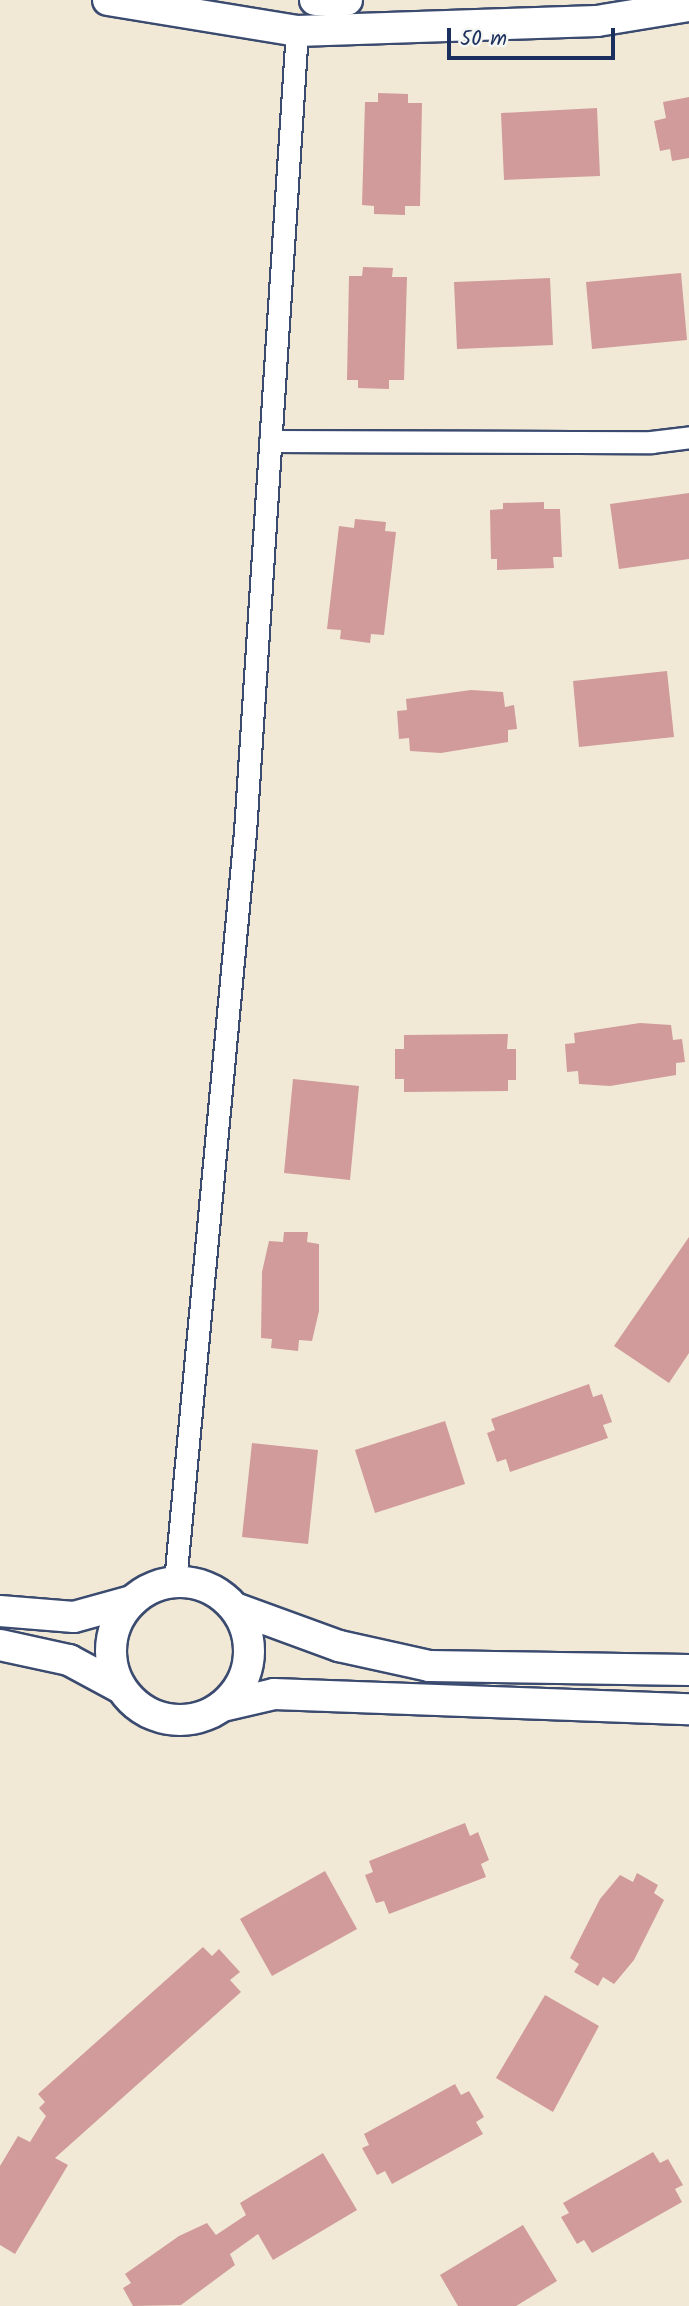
<!DOCTYPE html>
<style>
body{margin:0}
#map{position:relative;width:689px;height:2306px;overflow:hidden;background:#f1e9d5;font-family:Kalam,sans-serif}
div>[style]{position:absolute}
.building>*{inset:0;background:#d09b9a}
.roads{filter:drop-shadow(2px 0 #3b4b70) drop-shadow(-2px 0 #3b4b70) drop-shadow(0 2px #3b4b70) drop-shadow(0 -2px #3b4b70)}
.street>*{height:21px;margin:-10.5px;padding:0 10.5px;transform-origin:10.5px;border-radius:10.5px;background:#fff}
.secondary>*{height:30px;margin:-15px;padding:0 15px;transform-origin:15px;border-radius:15px;background:#fff}
.secondary>.ring{margin:-15px;padding:0;box-sizing:content-box;background:none;border:30px solid #fff;border-radius:50%}
span{translate:-50% -50%;white-space:nowrap;text-align:center;line-height:1.15;-webkit-text-stroke:7px #f6f6f2;paint-order:stroke}
.scale{position:absolute;left:447px;top:28px;width:168px;height:32px;box-sizing:border-box;border:4px solid #1b2f5e;border-top:0;padding-left:9px;font-size:21px;line-height:24px;white-space:nowrap;color:#1b2f5e;-webkit-text-stroke:5px #f6f6f2;paint-order:stroke}
</style>
<div id="map">
<div class="building">
<i style="clip-path:polygon(378px 93px,408px 94px,408px 103px,422px 103px,420px 206px,405px 206px,405px 215px,374px 214px,374px 206px,362px 205px,365px 102px,378px 102px)"></i>
<i style="clip-path:polygon(689px 97px,689px 158px,672px 161px,670px 149px,660px 151px,654px 121px,666px 118px,663px 102px)"></i>
<i style="clip-path:polygon(597px 108px,600px 176px,504px 180px,501px 113px)"></i>
<i style="clip-path:polygon(363px 267px,393px 268px,392px 277px,407px 277px,404px 380px,389px 380px,389px 389px,358px 388px,358px 380px,347px 380px,349px 276px,362px 276px)"></i>
<i style="clip-path:polygon(681px 273px,687px 340px,592px 349px,586px 282px)"></i>
<i style="clip-path:polygon(550px 278px,553px 345px,457px 349px,454px 282px)"></i>
<i style="clip-path:polygon(689px 493px,689px 559px,619px 569px,610px 504px)"></i>
<i style="clip-path:polygon(544px 502px,544px 509px,560px 509px,562px 557px,553px 557px,554px 568px,497px 570px,497px 559px,491px 559px,490px 510px,503px 509px,503px 503px)"></i>
<i style="clip-path:polygon(355px 519px,386px 522px,385px 531px,396px 532px,384px 635px,371px 634px,370px 643px,340px 639px,341px 630px,327px 629px,339px 526px,354px 528px)"></i>
<i style="clip-path:polygon(667px 671px,674px 737px,579px 747px,573px 681px)"></i>
<i style="clip-path:polygon(471px 690px,503px 692px,505px 707px,514px 705px,517px 729px,508px 730px,508px 742px,441px 753px,410px 751px,409px 738px,399px 739px,397px 711px,407px 710px,406px 699px)"></i>
<i style="clip-path:polygon(640px 1023px,671px 1025px,673px 1040px,682px 1039px,685px 1062px,676px 1063px,676px 1075px,610px 1086px,579px 1084px,578px 1071px,567px 1072px,565px 1044px,575px 1043px,574px 1033px)"></i>
<i style="clip-path:polygon(508px 1034px,507px 1049px,516px 1049px,516px 1080px,508px 1080px,508px 1091px,404px 1092px,404px 1079px,395px 1079px,395px 1049px,404px 1049px,404px 1035px)"></i>
<i style="clip-path:polygon(293px 1079px,359px 1086px,350px 1180px,284px 1173px)"></i>
<i style="clip-path:polygon(284px 1232px,308px 1232px,307px 1242px,319px 1244px,319px 1311px,312px 1341px,299px 1340px,298px 1351px,271px 1348px,272px 1339px,261px 1338px,262px 1272px,269px 1241px,283px 1242px)"></i>
<i style="clip-path:polygon(689px 1237px,689px 1353px,669px 1383px,614px 1346px)"></i>
<i style="clip-path:polygon(589px 1384px,593px 1397px,602px 1394px,612px 1422px,603px 1425px,608px 1438px,510px 1472px,506px 1459px,497px 1462px,487px 1433px,495px 1430px,491px 1419px)"></i>
<i style="clip-path:polygon(445px 1421px,465px 1484px,375px 1513px,355px 1450px)"></i>
<i style="clip-path:polygon(252px 1443px,318px 1450px,308px 1544px,242px 1537px)"></i>
<i style="clip-path:polygon(465px 1823px,470px 1836px,478px 1832px,489px 1860px,481px 1864px,486px 1877px,389px 1914px,384px 1901px,376px 1903px,365px 1875px,373px 1872px,369px 1861px)"></i>
<i style="clip-path:polygon(325px 1871px,357px 1929px,272px 1976px,240px 1919px)"></i>
<i style="clip-path:polygon(637px 1873px,658px 1885px,654px 1893px,664px 1900px,634px 1960px,614px 1984px,603px 1977px,598px 1986px,574px 1972px,579px 1964px,570px 1958px,600px 1899px,620px 1875px,633px 1882px)"></i>
<i style="clip-path:polygon(203px 1947px,212px 1956px,219px 1949px,240px 1972px,230px 1980px,241px 1992px,55px 2158px,68px 2165px,15px 2254px,0 2245px,0 2166px,18px 2136px,30px 2142px,46px 2116px,39px 2108px,45px 2102px,38px 2094px)"></i>
<i style="clip-path:polygon(545px 1995px,599px 2026px,553px 2112px,496px 2078px)"></i>
<i style="clip-path:polygon(455px 2084px,461px 2095px,469px 2091px,484px 2117px,476px 2122px,483px 2134px,392px 2184px,385px 2171px,377px 2175px,362px 2148px,369px 2145px,364px 2134px)"></i>
<i style="clip-path:polygon(653px 2152px,660px 2163px,668px 2159px,683px 2185px,675px 2189px,682px 2202px,592px 2253px,584px 2240px,577px 2244px,561px 2217px,569px 2213px,563px 2203px)"></i>
<i style="clip-path:polygon(323px 2153px,357px 2210px,273px 2260px,258px 2234px,230px 2254px,235px 2265px,181px 2305px,133px 2306px,123px 2288px,131px 2283px,125px 2274px,179px 2236px,207px 2223px,216px 2235px,246px 2215px,240px 2203px)"></i>
<i style="clip-path:polygon(523px 2225px,557px 2281px,516px 2306px,458px 2306px,440px 2275px)"></i>
</div>
<div class="roads">
<div class="street">
<i style="left:270px;top:441px;width:381px;rotate:0.2deg"></i>
<i style="left:651px;top:442px;width:38px;rotate:-7deg"></i>
<i style="left:175px;top:1582px;width:753px;rotate:-84.67deg"></i>
<i style="left:245px;top:832px;width:803px;rotate:-86.29deg"></i>
</div>
<div class="secondary">
<i style="left:108px;top:0;width:192px;rotate:9.3deg"></i>
<i style="left:297px;top:31px;width:300px;rotate:-1.9deg"></i>
<i style="left:597px;top:21px;width:93px;rotate:-9.3deg"></i>
<i style="left:315px;top:0;width:32px"></i>
<i class="ring" style="left:111px;top:1582px;width:108px;height:108px"></i>
<i style="left:235px;top:1608px;width:111px;rotate:20.1deg"></i>
<i style="left:339px;top:1646px;width:92px;rotate:12.5deg"></i>
<i style="left:429px;top:1666px;width:260px;rotate:0.9deg"></i>
<i style="left:0;top:1611px;width:74px;rotate:4.6deg"></i>
<i style="left:74px;top:1617px;width:60px;rotate:-15.4deg"></i>
<i style="left:0;top:1645px;width:71px;rotate:12.3deg"></i>
<i style="left:69px;top:1660px;width:59px;rotate:28.3deg"></i>
<i style="left:223px;top:1706px;width:52px;rotate:-13.2deg"></i>
<i style="left:274px;top:1694px;width:415px;rotate:2.1deg"></i>
</div>
</div>
<div class="scale">50 m</div>
</div>
